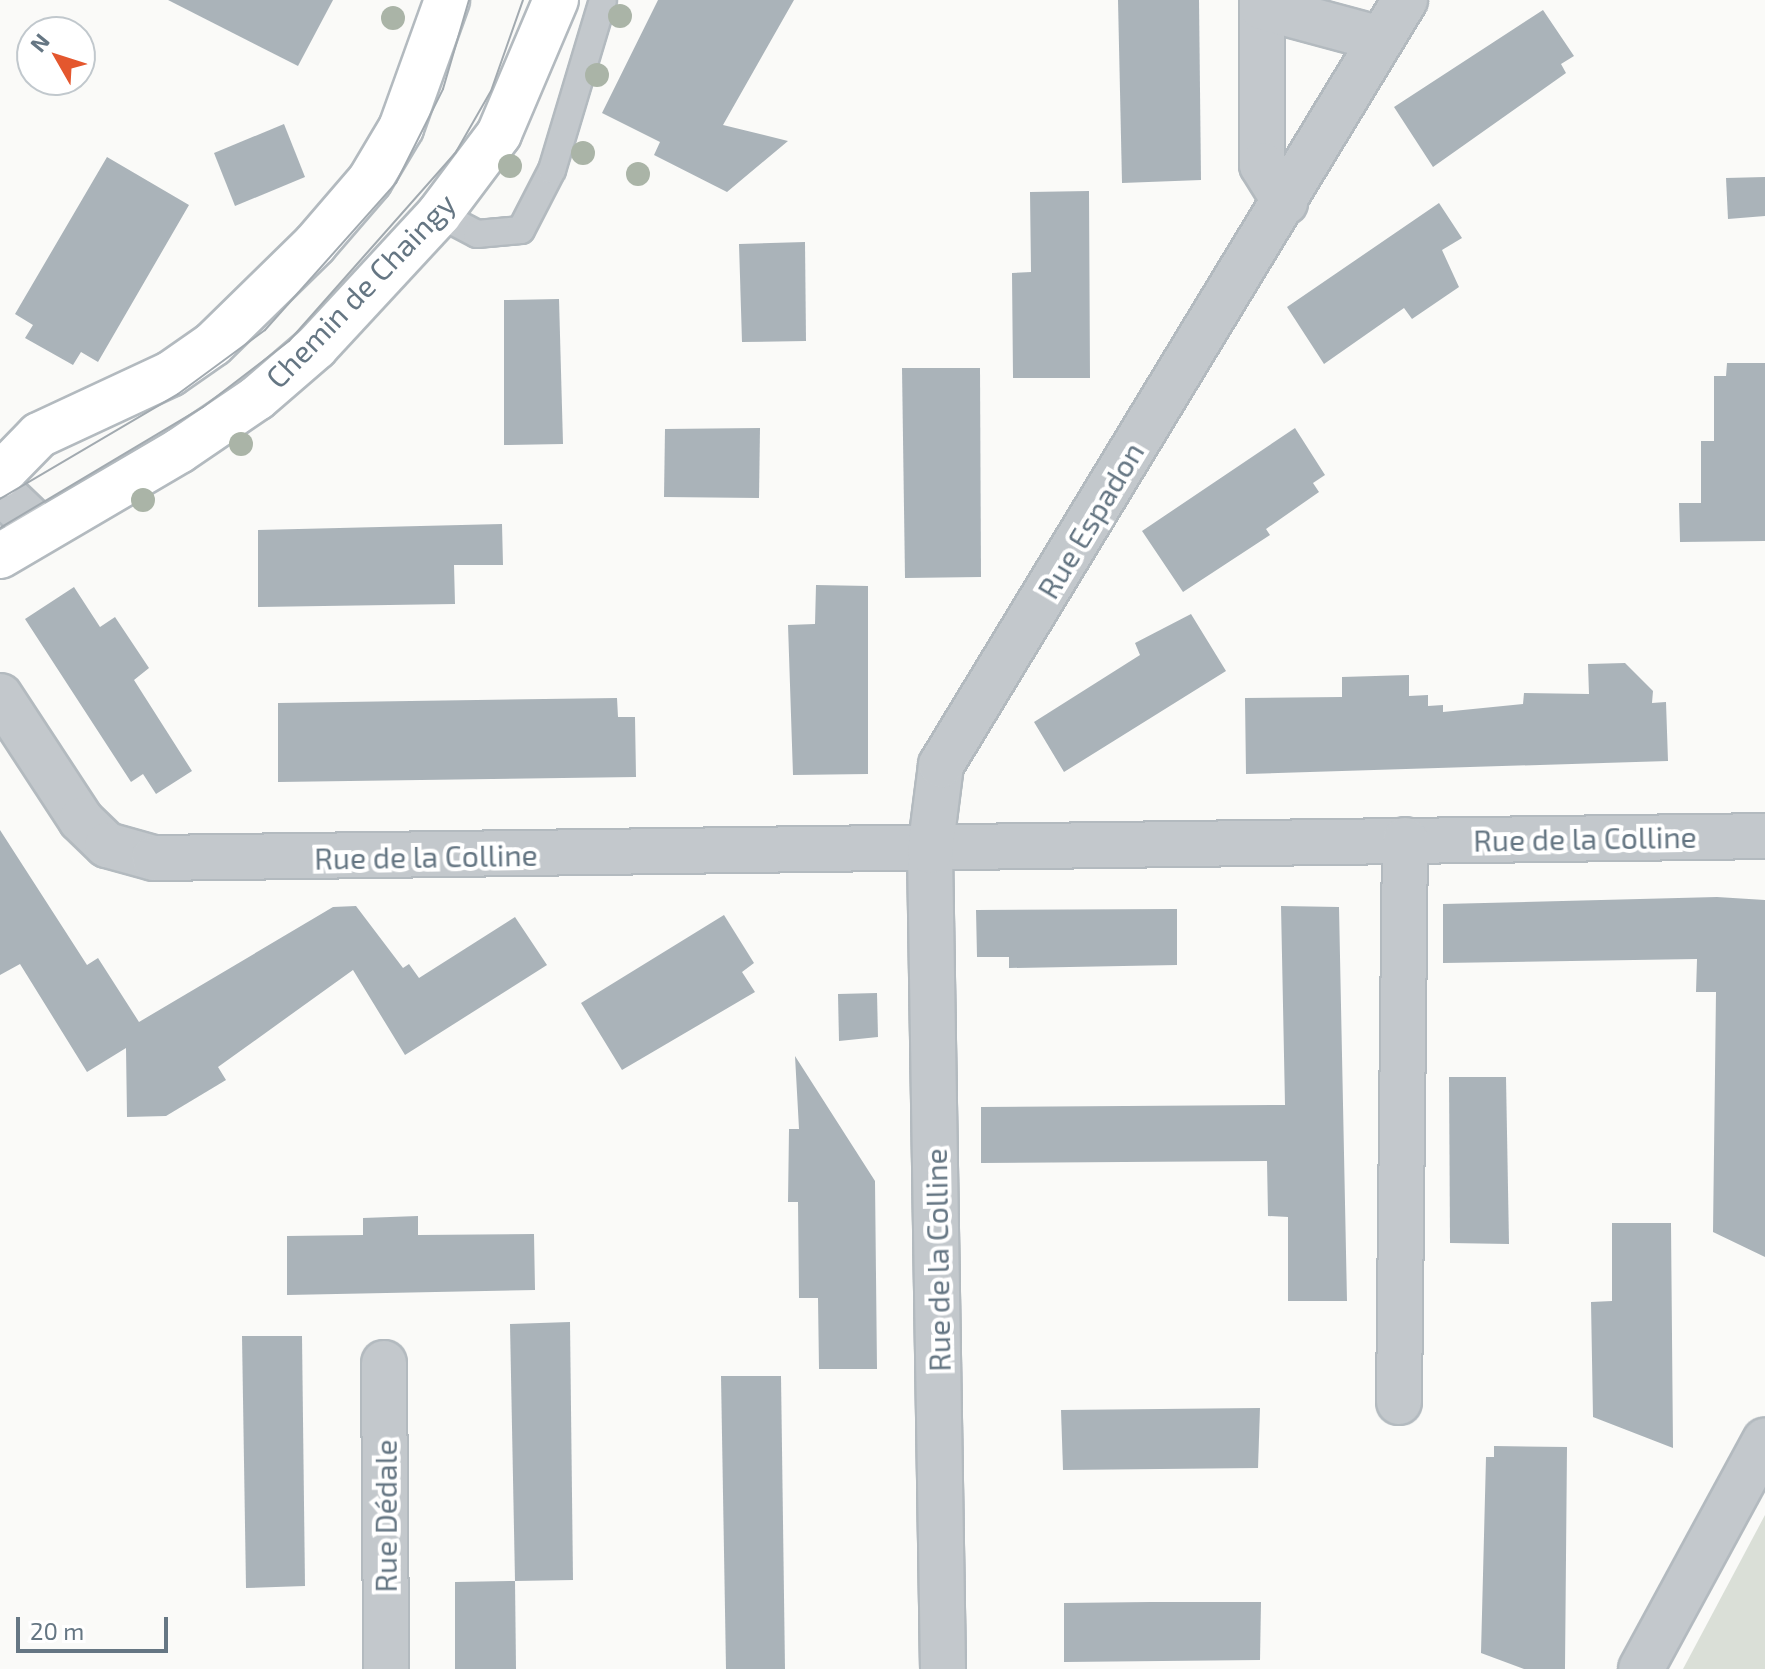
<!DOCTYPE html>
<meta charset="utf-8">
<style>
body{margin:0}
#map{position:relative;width:1765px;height:1669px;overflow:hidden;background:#fafaf8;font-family:"Exo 2",sans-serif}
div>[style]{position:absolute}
.green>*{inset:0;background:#dadfd7}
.building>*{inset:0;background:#aab3b9}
.roads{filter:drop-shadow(2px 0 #b3babf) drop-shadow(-2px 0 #b3babf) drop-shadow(0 2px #b3babf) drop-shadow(0 -2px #b3babf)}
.lane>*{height:26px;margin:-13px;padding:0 13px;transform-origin:13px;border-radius:13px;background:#c3c8cc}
.street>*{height:44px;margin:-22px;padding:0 22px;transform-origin:22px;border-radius:22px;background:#c3c8cc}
.secondary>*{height:44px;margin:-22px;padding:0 22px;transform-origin:22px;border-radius:22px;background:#fff}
.tram>*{height:2px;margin:-1px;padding:0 1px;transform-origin:1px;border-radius:1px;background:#a2aab0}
.trees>*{width:24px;height:24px;margin:-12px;border-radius:50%;background:#aab4a7}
span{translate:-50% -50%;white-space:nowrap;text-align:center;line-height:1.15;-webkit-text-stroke:8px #fff;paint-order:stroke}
.street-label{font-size:30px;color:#657683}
.north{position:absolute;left:16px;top:16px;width:80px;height:80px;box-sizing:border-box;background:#fff;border:2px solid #c1c8cd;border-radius:50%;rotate:309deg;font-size:22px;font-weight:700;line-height:32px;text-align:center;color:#657683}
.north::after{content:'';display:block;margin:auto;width:28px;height:36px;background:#e4572e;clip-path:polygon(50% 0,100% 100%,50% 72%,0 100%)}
.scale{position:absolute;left:16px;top:1617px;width:152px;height:36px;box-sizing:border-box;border:4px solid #657683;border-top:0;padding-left:10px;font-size:24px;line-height:28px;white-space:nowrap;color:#657683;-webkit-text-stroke:6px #fff;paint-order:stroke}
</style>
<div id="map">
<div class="green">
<i style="clip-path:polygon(1765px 1515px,1765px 1669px,1683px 1669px)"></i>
</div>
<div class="building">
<i style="clip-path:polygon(168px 0,333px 0,298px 66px)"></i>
<i style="clip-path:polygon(658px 0,794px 0,723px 125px,788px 141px,727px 192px,654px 155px,660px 142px,602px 113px)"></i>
<i style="clip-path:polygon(1118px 0,1199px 0,1201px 180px,1122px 183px)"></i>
<i style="clip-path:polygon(1543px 10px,1574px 56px,1561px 64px,1566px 73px,1433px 167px,1394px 107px)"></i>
<i style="clip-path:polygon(284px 124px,305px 177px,235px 206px,214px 153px)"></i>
<i style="clip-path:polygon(107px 157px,189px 205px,98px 362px,81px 352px,73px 365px,25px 338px,33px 325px,15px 314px)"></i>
<i style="clip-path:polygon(1765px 177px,1765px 216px,1728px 219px,1726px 178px)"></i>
<i style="clip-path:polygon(1089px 191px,1090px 378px,1013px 378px,1012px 273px,1031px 272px,1030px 192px)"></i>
<i style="clip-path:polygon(1439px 203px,1462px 238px,1442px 250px,1459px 287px,1412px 319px,1404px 308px,1324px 364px,1287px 307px)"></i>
<i style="clip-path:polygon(805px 242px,806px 341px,742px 342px,739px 244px)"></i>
<i style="clip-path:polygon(559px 299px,563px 444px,504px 445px,504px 300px)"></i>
<i style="clip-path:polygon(1727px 363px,1765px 363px,1765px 541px,1680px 542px,1679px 503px,1701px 503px,1701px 441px,1714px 441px,1714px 376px,1726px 376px)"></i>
<i style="clip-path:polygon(902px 368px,980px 368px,981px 577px,905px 578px)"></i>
<i style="clip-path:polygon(760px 428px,759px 498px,664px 497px,665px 429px)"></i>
<i style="clip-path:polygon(1295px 428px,1325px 475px,1313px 483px,1319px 492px,1266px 529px,1270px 535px,1183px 592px,1142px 531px)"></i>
<i style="clip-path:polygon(502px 524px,503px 565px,454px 565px,455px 604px,258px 607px,258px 530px)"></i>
<i style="clip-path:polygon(816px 585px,868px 586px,868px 774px,793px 775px,788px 625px,815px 624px)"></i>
<i style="clip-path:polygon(74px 587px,100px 627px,115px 617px,149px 668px,134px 680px,192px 771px,156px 794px,143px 774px,131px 782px,25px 619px)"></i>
<i style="clip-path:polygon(1191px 614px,1226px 671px,1064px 772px,1034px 722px,1140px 655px,1135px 643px)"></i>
<i style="clip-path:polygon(1625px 663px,1653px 691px,1652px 703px,1666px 702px,1668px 761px,1246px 774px,1245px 698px,1342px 697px,1342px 677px,1409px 675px,1409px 696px,1428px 695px,1428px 706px,1443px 705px,1443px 712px,1523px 704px,1524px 693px,1589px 694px,1588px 664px)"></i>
<i style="clip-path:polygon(617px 698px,618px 717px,635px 717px,636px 777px,278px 782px,278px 703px)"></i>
<i style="clip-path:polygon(0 830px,87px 965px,98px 958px,139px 1022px,333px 907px,356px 906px,403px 968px,409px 964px,419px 978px,515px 917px,547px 965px,405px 1055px,353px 970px,218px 1067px,226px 1080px,166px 1116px,127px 1117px,126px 1048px,87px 1072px,20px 964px,0 975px)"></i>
<i style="clip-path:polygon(1717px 897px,1765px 900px,1765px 1257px,1713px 1232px,1716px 992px,1696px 992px,1697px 959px,1443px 963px,1443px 904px)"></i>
<i style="clip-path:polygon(1281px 906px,1339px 907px,1347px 1301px,1288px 1301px,1288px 1217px,1268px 1216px,1267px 1161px,981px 1163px,981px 1107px,1285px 1105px)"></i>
<i style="clip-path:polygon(1177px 909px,1177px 965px,1009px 968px,1009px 957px,977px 957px,976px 910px)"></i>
<i style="clip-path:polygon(724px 915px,754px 963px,742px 972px,755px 992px,622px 1070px,581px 1003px)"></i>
<i style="clip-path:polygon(877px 993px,878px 1037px,839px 1041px,838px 994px)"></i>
<i style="clip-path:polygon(795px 1056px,875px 1181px,877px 1369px,819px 1369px,818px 1298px,799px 1298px,798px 1202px,788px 1202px,789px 1129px,799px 1129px)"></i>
<i style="clip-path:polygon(1449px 1077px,1506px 1077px,1509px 1244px,1450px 1243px)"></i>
<i style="clip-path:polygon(418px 1216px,418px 1235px,534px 1234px,535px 1290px,287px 1295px,287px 1236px,363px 1235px,363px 1218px)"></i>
<i style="clip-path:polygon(1612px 1223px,1671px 1223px,1673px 1448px,1593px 1417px,1591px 1302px,1612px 1301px)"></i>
<i style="clip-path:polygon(570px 1322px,573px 1580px,515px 1581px,510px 1324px)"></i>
<i style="clip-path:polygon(242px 1336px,302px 1336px,305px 1586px,246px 1588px)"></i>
<i style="clip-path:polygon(721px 1376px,781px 1376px,785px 1669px,726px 1669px)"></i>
<i style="clip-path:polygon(1260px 1408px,1258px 1468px,1063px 1470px,1061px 1410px)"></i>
<i style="clip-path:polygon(1494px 1446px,1567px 1447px,1565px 1669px,1524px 1669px,1481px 1653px,1486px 1457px,1494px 1457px)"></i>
<i style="clip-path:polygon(515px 1581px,516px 1669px,455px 1669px,455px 1582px)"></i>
<i style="clip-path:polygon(1150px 1602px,1261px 1602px,1260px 1660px,1064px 1662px,1064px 1603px)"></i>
</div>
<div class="roads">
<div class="lane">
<i style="left:439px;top:214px;width:43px;rotate:27.8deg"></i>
<i style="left:477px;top:234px;width:44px;rotate:-5.2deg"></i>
<i style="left:521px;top:230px;width:68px;rotate:-62.7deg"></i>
<i style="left:552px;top:170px;width:177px;rotate:-73.3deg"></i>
</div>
<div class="street">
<i style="left:1262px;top:0;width:165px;rotate:90deg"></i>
<i style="left:1262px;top:165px;width:44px;rotate:58.1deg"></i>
<i style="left:1262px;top:7px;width:123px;rotate:15.1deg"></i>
<i style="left:0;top:491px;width:57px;rotate:43.6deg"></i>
<i style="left:0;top:696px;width:148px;rotate:56.8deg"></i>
<i style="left:81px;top:820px;width:36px;rotate:44deg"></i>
<i style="left:107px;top:845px;width:49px;rotate:15.5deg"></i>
<i style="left:154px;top:858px;width:1611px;rotate:-0.78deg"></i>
<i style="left:384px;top:1363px;width:306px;rotate:89.6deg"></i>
<i style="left:1399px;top:1402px;width:562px;rotate:-89.39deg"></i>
<i style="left:943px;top:1669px;width:818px;rotate:-90.91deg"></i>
<i style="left:930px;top:851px;width:87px;rotate:-82.7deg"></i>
<i style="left:941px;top:765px;width:895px;rotate:-58.76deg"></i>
<i style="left:1641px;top:1669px;width:260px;rotate:-61.5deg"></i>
</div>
<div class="secondary">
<i style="left:0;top:475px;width:56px;rotate:-45.7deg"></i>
<i style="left:39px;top:435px;width:145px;rotate:-25deg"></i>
<i style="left:170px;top:374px;width:52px;rotate:-34.9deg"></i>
<i style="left:213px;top:344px;width:143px;rotate:-44.4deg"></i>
<i style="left:315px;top:244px;width:84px;rotate:-49.3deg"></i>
<i style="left:370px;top:180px;width:61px;rotate:-59.2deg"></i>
<i style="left:401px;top:128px;width:136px;rotate:-70.2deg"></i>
<i style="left:0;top:556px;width:208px;rotate:-30.4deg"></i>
<i style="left:179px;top:451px;width:94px;rotate:-34.2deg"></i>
<i style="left:257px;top:398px;width:78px;rotate:-40.8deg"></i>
<i style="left:316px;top:347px;width:181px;rotate:-47.2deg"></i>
<i style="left:439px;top:214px;width:100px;rotate:-53.1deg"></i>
<i style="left:499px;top:134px;width:146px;rotate:-67deg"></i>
</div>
</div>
<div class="tram">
<i style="left:0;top:499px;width:207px;rotate:-30.5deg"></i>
<i style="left:178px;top:394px;width:108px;rotate:-36.3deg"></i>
<i style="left:265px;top:330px;width:197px;rotate:-48.3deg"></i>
<i style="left:396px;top:183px;width:105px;rotate:-63.4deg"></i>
<i style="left:443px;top:89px;width:93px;rotate:-73.7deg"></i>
<i style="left:0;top:528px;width:236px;rotate:-30.8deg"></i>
<i style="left:203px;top:407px;width:108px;rotate:-37.5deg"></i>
<i style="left:289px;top:341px;width:252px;rotate:-48.5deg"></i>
<i style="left:456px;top:152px;width:70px;rotate:-60.2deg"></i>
<i style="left:491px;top:91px;width:96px;rotate:-70.6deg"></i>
</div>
<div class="trees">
<i style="left:620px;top:16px"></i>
<i style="left:393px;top:18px"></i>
<i style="left:597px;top:75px"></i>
<i style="left:583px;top:153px"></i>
<i style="left:510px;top:166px"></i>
<i style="left:638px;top:174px"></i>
<i style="left:241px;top:444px"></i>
<i style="left:143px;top:500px"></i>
</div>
<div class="street-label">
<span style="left:360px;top:290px;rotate:-46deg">Chemin de Chaingy</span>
<span style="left:1090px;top:520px;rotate:-59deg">Rue Espadon</span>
<span style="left:1585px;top:838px;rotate:-1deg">Rue de la Colline</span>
<span style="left:426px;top:856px;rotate:-1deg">Rue de la Colline</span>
<span style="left:937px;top:1260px;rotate:-91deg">Rue de la Colline</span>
<span style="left:385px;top:1516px;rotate:-90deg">Rue Dédale</span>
</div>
<div class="north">N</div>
<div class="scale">20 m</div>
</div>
